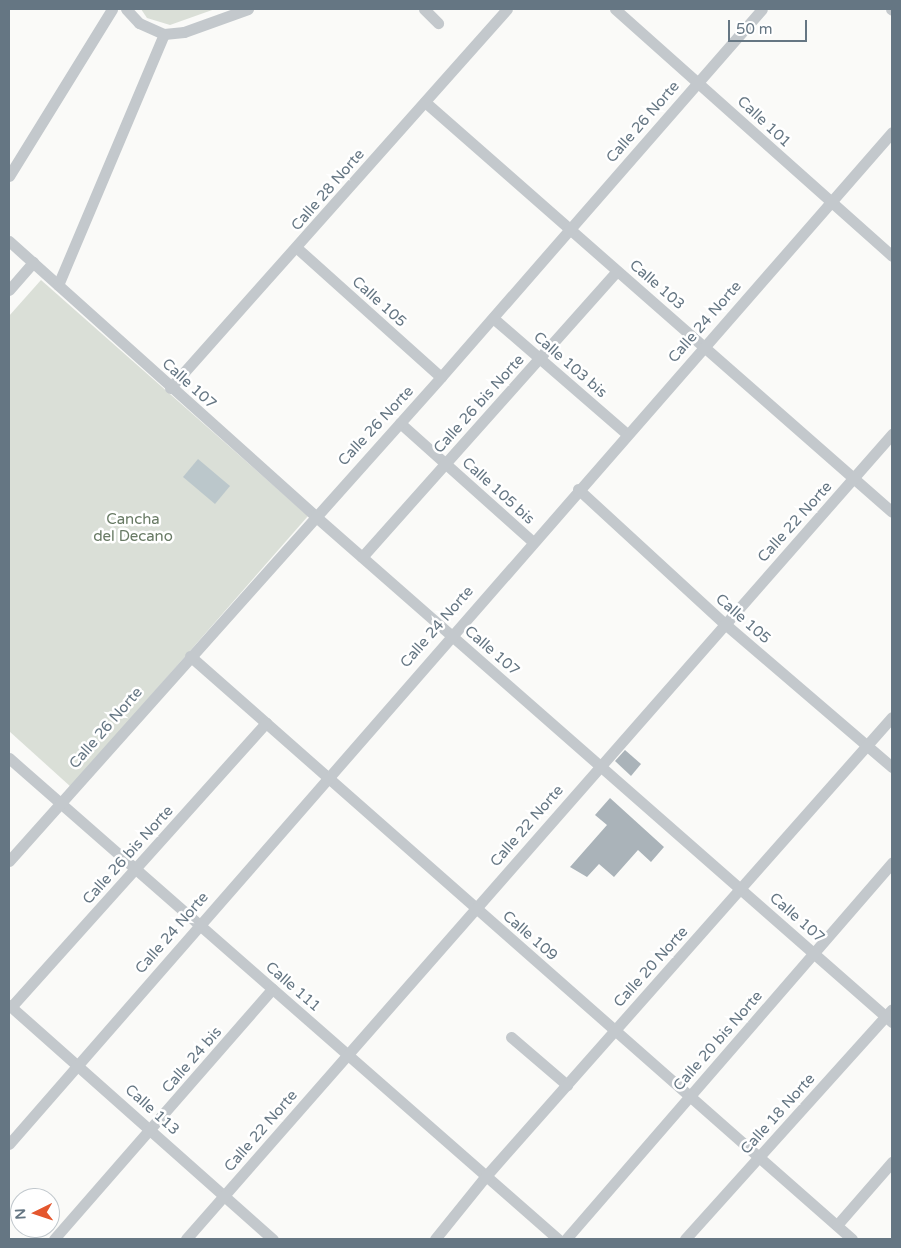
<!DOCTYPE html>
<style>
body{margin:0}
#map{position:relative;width:901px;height:1248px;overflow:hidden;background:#fafaf8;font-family:"Varela Round",sans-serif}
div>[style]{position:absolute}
.green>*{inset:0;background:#dadfd7}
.water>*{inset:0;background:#bbc7cb}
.building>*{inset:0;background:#aab3b9}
.minor>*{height:11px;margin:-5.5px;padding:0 5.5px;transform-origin:5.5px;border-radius:5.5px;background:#c3c8cc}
span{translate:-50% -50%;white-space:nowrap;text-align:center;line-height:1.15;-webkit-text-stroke:5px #fff;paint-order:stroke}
.street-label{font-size:15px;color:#657683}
.park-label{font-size:15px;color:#687a64}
.frame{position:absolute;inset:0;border:10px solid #657683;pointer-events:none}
.north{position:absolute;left:10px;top:1188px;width:50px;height:50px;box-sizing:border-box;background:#fff;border:1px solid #c1c8cd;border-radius:50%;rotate:266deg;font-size:14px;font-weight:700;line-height:20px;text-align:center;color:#657683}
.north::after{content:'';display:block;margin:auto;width:18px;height:22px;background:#e4572e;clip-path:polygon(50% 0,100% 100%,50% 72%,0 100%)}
.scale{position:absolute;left:728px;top:20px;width:79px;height:22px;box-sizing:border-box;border:2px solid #657683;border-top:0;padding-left:6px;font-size:15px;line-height:18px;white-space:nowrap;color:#657683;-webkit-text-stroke:4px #fff;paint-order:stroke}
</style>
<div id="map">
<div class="green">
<i style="clip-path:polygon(141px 9px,215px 9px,170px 25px,147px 18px)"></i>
<i style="clip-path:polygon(41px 280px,308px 516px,71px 787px,9px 731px,9px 316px)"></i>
</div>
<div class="water">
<i style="clip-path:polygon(198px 459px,230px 486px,215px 504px,183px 477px)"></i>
</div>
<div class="building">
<i style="clip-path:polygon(625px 750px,641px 764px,631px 776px,615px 761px)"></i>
<i style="clip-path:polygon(610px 798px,664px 847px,651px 862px,638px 850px,614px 877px,599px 864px,587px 877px,570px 867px,607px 825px,595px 815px)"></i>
</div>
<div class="minor">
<i style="left:126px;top:9px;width:19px;rotate:47deg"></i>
<i style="left:139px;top:23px;width:27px;rotate:24deg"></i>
<i style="left:164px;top:34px;width:20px;rotate:-6deg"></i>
<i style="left:184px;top:32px;width:68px;rotate:-19.8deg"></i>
<i style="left:424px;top:9px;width:20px;rotate:45deg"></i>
<i style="left:615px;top:9px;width:371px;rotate:41.7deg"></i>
<i style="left:891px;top:9px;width:1px;rotate:45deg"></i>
<i style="left:425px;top:102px;width:621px;rotate:41.28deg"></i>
<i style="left:9px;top:176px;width:196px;rotate:-58.3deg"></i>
<i style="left:9px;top:241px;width:410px;rotate:41.9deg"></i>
<i style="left:314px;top:515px;width:769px;rotate:41.26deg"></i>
<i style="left:297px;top:248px;width:193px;rotate:41.9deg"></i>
<i style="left:58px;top:285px;width:272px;rotate:-67.1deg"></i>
<i style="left:9px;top:290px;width:37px;rotate:-49deg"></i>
<i style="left:493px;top:318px;width:177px;rotate:40.9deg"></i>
<i style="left:170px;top:388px;width:507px;rotate:-48.36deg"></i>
<i style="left:400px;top:423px;width:177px;rotate:41.8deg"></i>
<i style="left:578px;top:489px;width:200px;rotate:42.6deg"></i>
<i style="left:725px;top:624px;width:220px;rotate:40.6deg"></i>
<i style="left:362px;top:557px;width:383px;rotate:-48.3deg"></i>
<i style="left:190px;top:656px;width:882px;rotate:41.37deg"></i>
<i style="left:9px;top:758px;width:730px;rotate:41.22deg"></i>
<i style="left:9px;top:861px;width:649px;rotate:-48.25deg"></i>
<i style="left:441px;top:377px;width:488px;rotate:-48.9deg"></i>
<i style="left:9px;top:1005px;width:353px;rotate:41.6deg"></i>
<i style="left:11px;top:1007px;width:382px;rotate:-48.1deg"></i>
<i style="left:511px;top:1037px;width:74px;rotate:40.6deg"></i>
<i style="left:9px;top:1144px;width:1343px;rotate:-48.89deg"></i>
<i style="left:837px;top:1225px;width:84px;rotate:-48.9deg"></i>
<i style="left:54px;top:1239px;width:332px;rotate:-48.9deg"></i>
<i style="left:186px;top:1239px;width:1071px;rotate:-48.75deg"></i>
<i style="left:435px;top:1239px;width:80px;rotate:-51.1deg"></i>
<i style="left:485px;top:1177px;width:614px;rotate:-48.5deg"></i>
<i style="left:566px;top:1239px;width:498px;rotate:-49.1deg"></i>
<i style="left:685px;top:1239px;width:309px;rotate:-48deg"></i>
</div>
<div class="street-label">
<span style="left:643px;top:122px;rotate:-49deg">Calle 26 Norte</span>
<span style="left:764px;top:122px;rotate:43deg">Calle 101</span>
<span style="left:328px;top:190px;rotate:-49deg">Calle 28 Norte</span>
<span style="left:657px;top:285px;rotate:41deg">Calle 103</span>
<span style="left:379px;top:302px;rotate:42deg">Calle 105</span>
<span style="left:705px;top:322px;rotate:-49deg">Calle 24 Norte</span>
<span style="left:570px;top:365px;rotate:41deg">Calle 103 bis</span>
<span style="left:189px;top:384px;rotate:42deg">Calle 107</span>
<span style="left:479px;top:404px;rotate:-48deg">Calle 26 bis Norte</span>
<span style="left:376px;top:426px;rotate:-47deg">Calle 26 Norte</span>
<span style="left:498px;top:491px;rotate:42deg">Calle 105 bis</span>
<span style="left:795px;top:522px;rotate:-48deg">Calle 22 Norte</span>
<span style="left:743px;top:619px;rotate:41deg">Calle 105</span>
<span style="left:437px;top:627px;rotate:-49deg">Calle 24 Norte</span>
<span style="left:492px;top:651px;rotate:41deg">Calle 107</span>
<span style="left:106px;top:728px;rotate:-49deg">Calle 26 Norte</span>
<span style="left:527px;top:826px;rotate:-49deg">Calle 22 Norte</span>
<span style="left:128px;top:855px;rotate:-48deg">Calle 26 bis Norte</span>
<span style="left:797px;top:918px;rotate:41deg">Calle 107</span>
<span style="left:172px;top:933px;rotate:-49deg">Calle 24 Norte</span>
<span style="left:530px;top:936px;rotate:41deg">Calle 109</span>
<span style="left:651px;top:967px;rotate:-48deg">Calle 20 Norte</span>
<span style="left:293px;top:987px;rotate:41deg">Calle 111</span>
<span style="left:718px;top:1041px;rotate:-49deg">Calle 20 bis Norte</span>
<span style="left:192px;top:1060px;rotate:-49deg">Calle 24 bis</span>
<span style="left:152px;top:1110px;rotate:42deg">Calle 113</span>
<span style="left:778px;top:1114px;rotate:-48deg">Calle 18 Norte</span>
<span style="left:261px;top:1131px;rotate:-49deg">Calle 22 Norte</span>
</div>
<div class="park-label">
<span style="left:133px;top:528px">Cancha<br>del Decano</span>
</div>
<div class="frame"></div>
<div class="north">N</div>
<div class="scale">50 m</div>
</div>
